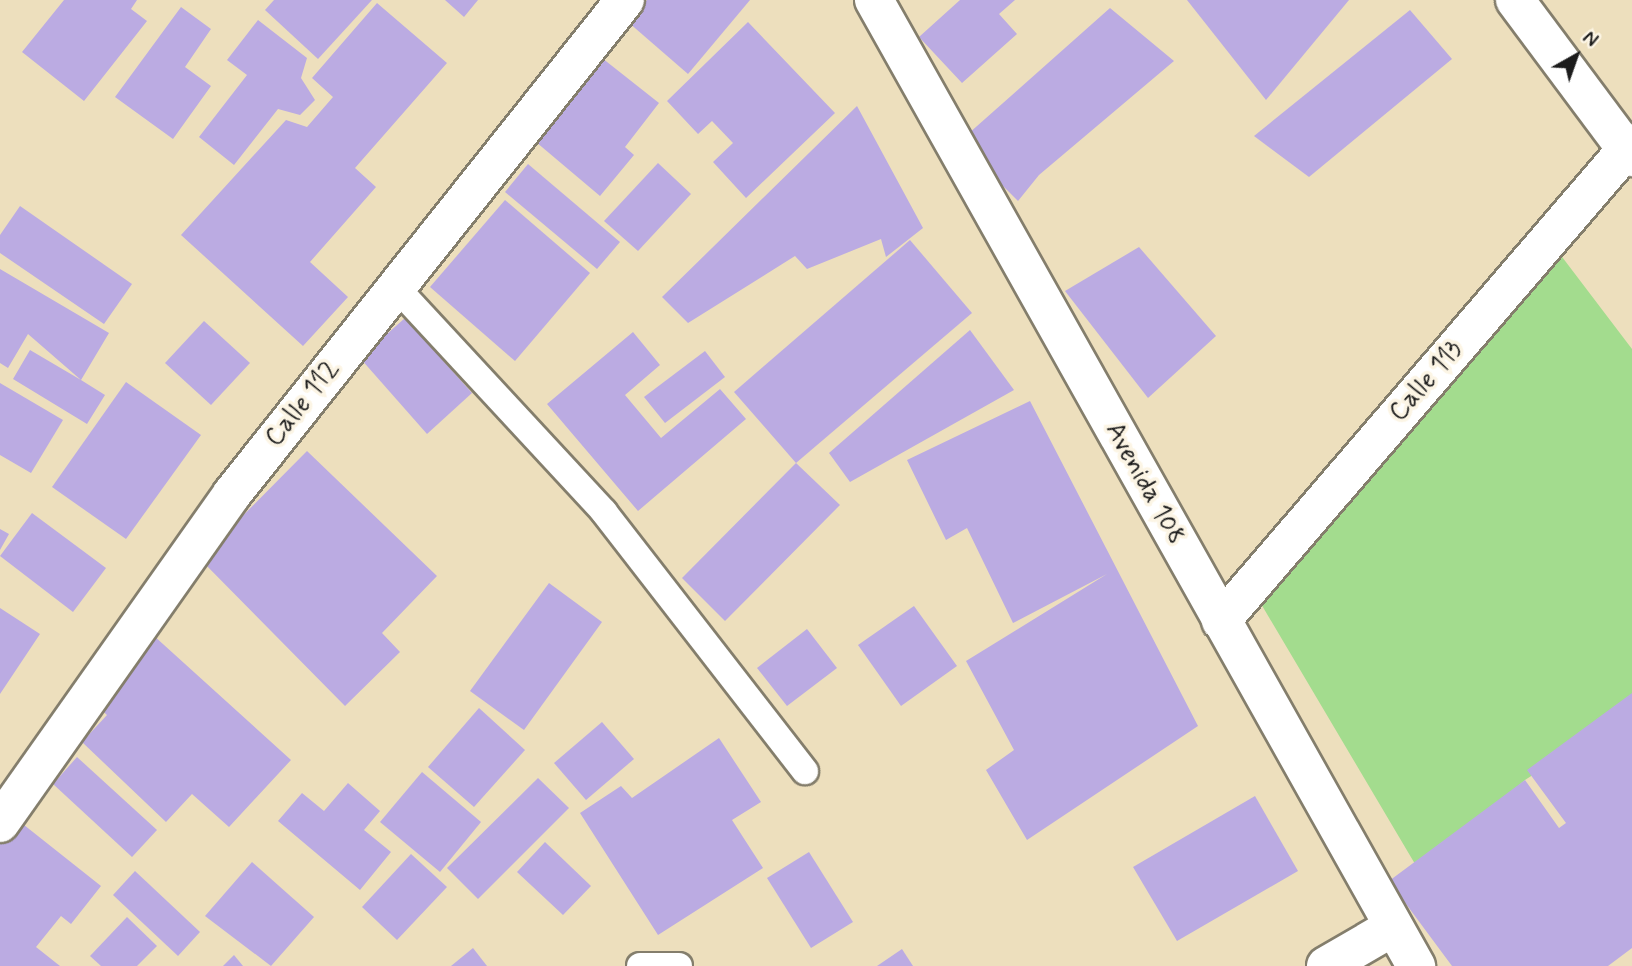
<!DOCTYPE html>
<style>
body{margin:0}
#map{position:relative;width:1632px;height:966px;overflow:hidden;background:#eddfbd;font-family:Mynerve,sans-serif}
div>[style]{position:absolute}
.green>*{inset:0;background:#a3dc8e}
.building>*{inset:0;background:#bbabe2}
.roads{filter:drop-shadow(2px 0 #847e6c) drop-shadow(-2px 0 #847e6c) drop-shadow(0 2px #847e6c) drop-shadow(0 -2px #847e6c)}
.service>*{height:26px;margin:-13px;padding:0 13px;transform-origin:13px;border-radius:13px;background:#fff}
.minor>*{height:38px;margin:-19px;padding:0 19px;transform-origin:19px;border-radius:19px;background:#fff}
.tertiary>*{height:38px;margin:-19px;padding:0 19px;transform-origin:19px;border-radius:19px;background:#fff}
span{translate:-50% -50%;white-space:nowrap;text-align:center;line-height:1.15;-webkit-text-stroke:7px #fcf5e5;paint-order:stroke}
.street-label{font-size:26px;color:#1c1c1c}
.north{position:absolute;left:1541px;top:21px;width:70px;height:70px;-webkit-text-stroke:5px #fcf5e5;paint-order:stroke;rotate:40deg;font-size:19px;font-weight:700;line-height:28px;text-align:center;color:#1c1c1c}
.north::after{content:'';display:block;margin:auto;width:24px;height:32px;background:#1c1c1c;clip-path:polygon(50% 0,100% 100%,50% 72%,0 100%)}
</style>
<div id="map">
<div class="green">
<i style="clip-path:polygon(1553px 245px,1632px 349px,1632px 711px,1525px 780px,1418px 869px,1254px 592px)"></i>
</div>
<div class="building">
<i style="clip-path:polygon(64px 0,137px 0,131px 9px,147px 21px,84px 101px,22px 52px)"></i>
<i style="clip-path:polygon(274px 0,372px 0,318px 59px,265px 10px)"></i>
<i style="clip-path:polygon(445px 0,478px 0,464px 17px)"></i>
<i style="clip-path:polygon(647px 0,750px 0,688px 74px,628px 22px)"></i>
<i style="clip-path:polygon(960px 0,1015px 0,999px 14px,1017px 34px,962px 83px,919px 37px)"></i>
<i style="clip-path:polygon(1187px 0,1349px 0,1266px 100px)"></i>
<i style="clip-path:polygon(377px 3px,447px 63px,355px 168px,376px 187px,310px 262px,348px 297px,303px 346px,181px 235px,286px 120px,307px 127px,333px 97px,312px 78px)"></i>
<i style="clip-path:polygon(181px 7px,211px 29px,185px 67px,211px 86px,173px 139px,115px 97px)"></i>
<i style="clip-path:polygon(1110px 8px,1174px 61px,1039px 175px,1018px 201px,983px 166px,968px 134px)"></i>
<i style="clip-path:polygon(1410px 10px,1452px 59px,1309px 177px,1254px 136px)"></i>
<i style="clip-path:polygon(258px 20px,307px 58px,301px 78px,315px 100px,300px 115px,278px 109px,234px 165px,199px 137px,247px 75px,227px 60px)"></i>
<i style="clip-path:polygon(748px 22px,835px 113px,746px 198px,713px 162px,733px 143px,712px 121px,698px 134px,667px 101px)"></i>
<i style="clip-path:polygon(602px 58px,659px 103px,625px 147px,634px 155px,600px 196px,536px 142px)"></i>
<i style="clip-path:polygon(857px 106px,923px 228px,886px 257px,881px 239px,807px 269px,795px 256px,688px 323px,662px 297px)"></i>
<i style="clip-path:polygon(658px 163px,691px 194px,638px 251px,604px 221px)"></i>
<i style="clip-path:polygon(528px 164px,620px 242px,597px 269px,505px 192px)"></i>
<i style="clip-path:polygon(505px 200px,590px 273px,515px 361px,430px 287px)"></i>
<i style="clip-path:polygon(20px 206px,132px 284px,104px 324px,0 253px,0 235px)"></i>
<i style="clip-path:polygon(910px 240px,972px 313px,796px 463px,734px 392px)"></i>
<i style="clip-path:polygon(1139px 247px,1216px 336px,1148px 398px,1065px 291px)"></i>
<i style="clip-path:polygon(0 269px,109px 333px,81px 380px,105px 395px,87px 424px,13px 379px,30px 350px,81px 380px,28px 334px,8px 368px,0 363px)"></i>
<i style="clip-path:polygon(405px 318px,472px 393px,427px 434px,360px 358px)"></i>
<i style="clip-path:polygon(204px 321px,250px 363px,211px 405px,165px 363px)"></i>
<i style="clip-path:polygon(970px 330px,1014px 390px,850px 482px,829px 453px)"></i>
<i style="clip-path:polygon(633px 332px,660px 365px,625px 395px,661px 438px,720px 389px,746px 419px,638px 511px,547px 404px)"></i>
<i style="clip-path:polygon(705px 351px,725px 377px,665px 423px,644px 397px)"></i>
<i style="clip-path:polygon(126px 382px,201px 435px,126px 539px,52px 487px)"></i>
<i style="clip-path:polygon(0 383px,63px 420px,31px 473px,0 455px)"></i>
<i style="clip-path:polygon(1030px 401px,1198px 726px,1027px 840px,986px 770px,1014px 750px,966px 661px,1107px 574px,1013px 623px,967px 528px,946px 540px,907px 460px)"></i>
<i style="clip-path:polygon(307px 451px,437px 576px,382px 633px,400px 652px,345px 706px,200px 559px)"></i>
<i style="clip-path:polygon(796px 463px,840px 505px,725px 621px,682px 578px)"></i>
<i style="clip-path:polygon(32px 513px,106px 568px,73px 612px,0 556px)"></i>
<i style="clip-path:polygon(0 529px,9px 534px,0 550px)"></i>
<i style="clip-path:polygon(549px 583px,602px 622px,524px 730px,470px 691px)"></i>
<i style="clip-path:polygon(914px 606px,957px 666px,901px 706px,858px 645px)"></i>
<i style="clip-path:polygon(0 608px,40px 634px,0 694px)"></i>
<i style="clip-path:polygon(807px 629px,837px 668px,787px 706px,757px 668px)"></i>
<i style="clip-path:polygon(153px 635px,291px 760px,229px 827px,192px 794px,166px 822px,82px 742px,107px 715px,92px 701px)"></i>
<i style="clip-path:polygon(1632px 693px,1632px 948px,1608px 966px,1452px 966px,1389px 881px,1525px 780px,1559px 828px,1566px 823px,1527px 770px)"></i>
<i style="clip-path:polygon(479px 708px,525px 750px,474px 807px,428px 767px)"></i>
<i style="clip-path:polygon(602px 722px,634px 759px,586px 800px,554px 763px)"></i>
<i style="clip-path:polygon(719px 738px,761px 802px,732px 820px,763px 868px,658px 935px,580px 813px,621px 786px,632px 798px)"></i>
<i style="clip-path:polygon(77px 757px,157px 830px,132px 857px,53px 784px)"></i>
<i style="clip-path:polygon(422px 772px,481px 822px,440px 872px,380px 822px)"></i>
<i style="clip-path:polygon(538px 778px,569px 808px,478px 899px,447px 868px)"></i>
<i style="clip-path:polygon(348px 783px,380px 811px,364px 830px,391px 852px,360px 890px,278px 821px,302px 793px,324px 811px)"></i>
<i style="clip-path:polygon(1255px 796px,1298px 871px,1177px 941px,1133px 867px)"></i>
<i style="clip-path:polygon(19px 821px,101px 886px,71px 924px,61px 916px,36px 947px,60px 966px,0 966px,0 844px)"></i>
<i style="clip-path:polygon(545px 842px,591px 886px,563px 915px,517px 872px)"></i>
<i style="clip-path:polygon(809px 852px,853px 922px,811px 948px,767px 878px)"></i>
<i style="clip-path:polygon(411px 854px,447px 887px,397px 940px,362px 907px)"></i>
<i style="clip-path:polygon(252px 862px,314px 917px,271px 966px,205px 916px)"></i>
<i style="clip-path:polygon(135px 871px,200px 932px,178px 956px,113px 895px)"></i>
<i style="clip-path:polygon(127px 917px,157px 946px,137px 966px,101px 966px,90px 956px)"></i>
<i style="clip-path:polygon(473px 948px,487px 966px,451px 966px)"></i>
<i style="clip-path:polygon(902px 949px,913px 966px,877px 966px)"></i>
<i style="clip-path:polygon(234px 955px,243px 966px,223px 966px)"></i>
</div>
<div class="roads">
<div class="service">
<i style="left:395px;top:286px;width:308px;rotate:47.2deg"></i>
<i style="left:604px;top:512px;width:328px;rotate:52.2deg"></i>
<i style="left:640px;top:966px;width:39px"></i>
</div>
<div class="minor">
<i style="left:1515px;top:0;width:196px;rotate:53.3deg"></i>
<i style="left:1221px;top:621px;width:630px;rotate:-49.31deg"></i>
<i style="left:0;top:823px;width:403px;rotate:-54.8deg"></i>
<i style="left:232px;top:494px;width:631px;rotate:-51.5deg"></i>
<i style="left:1326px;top:966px;width:78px;rotate:-30.2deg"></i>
</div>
<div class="tertiary">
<i style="left:874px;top:0;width:1108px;rotate:60.7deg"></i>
</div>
</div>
<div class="street-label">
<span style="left:1427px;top:382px;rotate:-49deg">Calle 113</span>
<span style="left:303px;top:404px;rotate:-52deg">Calle 112</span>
<span style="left:1144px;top:484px;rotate:61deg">Avenida 108</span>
</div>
<div class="north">N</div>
</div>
